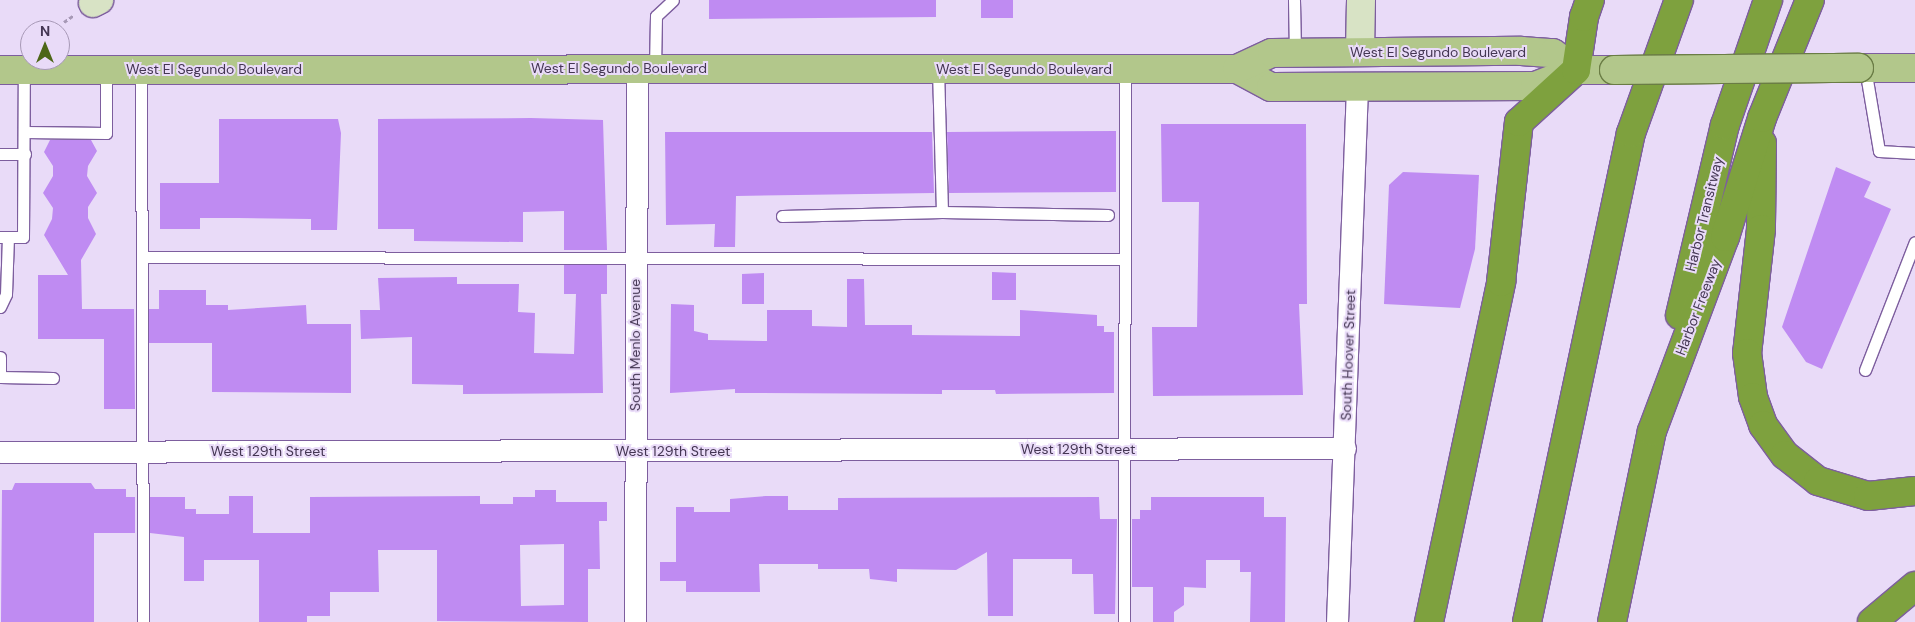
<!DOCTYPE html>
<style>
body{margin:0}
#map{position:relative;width:1915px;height:622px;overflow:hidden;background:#e9dbf8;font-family:"DM Sans",sans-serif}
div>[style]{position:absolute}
.building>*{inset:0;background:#bf8bf2}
.path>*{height:3px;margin-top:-1.5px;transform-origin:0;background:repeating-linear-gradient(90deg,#a799b6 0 4px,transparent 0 6.5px)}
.roads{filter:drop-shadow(1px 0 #7d5e9e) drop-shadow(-1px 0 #7d5e9e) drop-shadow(0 1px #7d5e9e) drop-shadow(0 -1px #7d5e9e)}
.lane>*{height:11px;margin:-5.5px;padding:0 5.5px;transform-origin:5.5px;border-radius:5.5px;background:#fff}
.street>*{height:21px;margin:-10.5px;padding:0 10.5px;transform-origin:10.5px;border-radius:10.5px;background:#fff}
.secondary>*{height:28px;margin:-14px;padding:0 14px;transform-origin:14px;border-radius:14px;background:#d8e3c5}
.primary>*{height:28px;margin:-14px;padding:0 14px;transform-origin:14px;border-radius:14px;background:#b2c78b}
.highway>*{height:28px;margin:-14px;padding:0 14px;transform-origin:14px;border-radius:14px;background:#7ea13e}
.bridges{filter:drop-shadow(1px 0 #6a7c45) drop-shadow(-1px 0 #6a7c45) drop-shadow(0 1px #6a7c45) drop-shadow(0 -1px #6a7c45)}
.primary-bridge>*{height:28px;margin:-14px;padding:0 14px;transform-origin:14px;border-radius:14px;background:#b2c78b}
span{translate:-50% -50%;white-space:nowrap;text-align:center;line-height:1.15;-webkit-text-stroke:4px #e9dbf8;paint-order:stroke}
.street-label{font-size:14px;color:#443653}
.north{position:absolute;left:20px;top:20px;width:50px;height:50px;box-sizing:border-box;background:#e9dbf8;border:1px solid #a799b6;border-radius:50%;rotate:0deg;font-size:14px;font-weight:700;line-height:20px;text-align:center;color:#443653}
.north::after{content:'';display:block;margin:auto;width:18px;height:22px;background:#4d6718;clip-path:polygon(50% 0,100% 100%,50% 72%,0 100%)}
</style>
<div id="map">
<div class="building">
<i style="clip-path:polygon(709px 0,936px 0,936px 17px,709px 19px)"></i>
<i style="clip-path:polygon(981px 0,1013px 0,1013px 18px,981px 18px)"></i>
<i style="clip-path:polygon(531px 118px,603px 120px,607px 250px,564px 250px,564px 211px,523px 212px,523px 242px,414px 241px,414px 229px,378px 229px,378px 119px)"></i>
<i style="clip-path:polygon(219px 119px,338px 119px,341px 133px,337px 230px,311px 230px,311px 219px,238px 218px,200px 218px,200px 229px,160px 229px,160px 183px,219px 183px)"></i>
<i style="clip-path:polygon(1161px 124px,1306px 124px,1307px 304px,1299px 304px,1303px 395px,1153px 396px,1152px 327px,1197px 327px,1199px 202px,1162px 202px)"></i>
<i style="clip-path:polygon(1116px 131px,1116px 192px,949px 193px,947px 132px)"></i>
<i style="clip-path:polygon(665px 132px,932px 132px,934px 193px,736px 196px,735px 247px,714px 247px,715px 224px,666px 225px)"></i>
<i style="clip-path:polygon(50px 140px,91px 140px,97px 151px,88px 166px,87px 176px,97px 193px,88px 207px,88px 218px,96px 234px,81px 260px,82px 309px,134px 309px,135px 409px,104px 409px,104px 339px,38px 339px,38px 275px,68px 275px,44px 235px,52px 219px,53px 208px,43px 193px,53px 176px,53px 166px,44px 152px)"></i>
<i style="clip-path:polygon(1836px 167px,1871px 182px,1864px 197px,1891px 209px,1822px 369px,1806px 362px,1782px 327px)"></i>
<i style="clip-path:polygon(1403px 172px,1479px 175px,1475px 249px,1460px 308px,1384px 304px,1389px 185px)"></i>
<i style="clip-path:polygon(564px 265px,607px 265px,607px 294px,601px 294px,603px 393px,463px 394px,463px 385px,412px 384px,412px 337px,361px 339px,360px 310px,380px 310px,378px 278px,457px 277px,457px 284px,519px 284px,518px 312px,535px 313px,534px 353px,574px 354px,576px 294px,564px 294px)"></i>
<i style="clip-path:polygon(992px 272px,1016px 273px,1016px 300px,992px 300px)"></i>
<i style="clip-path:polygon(764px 273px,764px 304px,742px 304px,742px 274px)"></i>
<i style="clip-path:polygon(847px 279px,864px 279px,865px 325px,912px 325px,912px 335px,1020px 336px,1020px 310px,1097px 315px,1097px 326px,1104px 326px,1104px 332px,1114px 332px,1114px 393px,996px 394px,995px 390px,942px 390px,942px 394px,759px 393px,735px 393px,735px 389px,670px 393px,671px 304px,694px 305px,694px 331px,708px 334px,708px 340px,767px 341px,767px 310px,812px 310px,812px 326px,847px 327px)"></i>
<i style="clip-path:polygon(159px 290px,206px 290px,206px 305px,228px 305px,228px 310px,306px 305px,307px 324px,351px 324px,351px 393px,212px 392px,212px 343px,149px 343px,149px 309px,159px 309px)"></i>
<i style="clip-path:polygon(15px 483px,91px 483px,95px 489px,126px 489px,126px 497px,135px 497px,135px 533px,94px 533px,94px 622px,1px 622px,2px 490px,12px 490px)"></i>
<i style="clip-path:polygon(evenodd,535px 490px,556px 490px,556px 502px,607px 502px,607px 521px,599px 521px,600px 569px,588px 569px,588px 622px,437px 621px,437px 550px,378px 550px,379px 592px,330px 592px,330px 616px,307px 616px,307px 622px,259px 622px,259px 560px,204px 560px,204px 581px,184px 581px,184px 537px,150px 533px,150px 497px,185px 497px,185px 509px,196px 509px,196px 514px,229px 514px,229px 496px,253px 496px,253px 533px,310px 533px,310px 497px,480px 496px,480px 504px,513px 504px,513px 497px,535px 497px,535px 490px,564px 544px,564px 605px,521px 606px,520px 545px,564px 544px)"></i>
<i style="clip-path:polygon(766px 496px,788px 496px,788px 510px,838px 510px,838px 498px,1099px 497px,1100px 519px,1117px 519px,1115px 614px,1094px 614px,1093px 574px,1072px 574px,1072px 559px,1013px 559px,1013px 616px,988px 616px,987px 552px,956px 570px,897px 569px,897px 582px,870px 579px,869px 569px,818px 569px,818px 564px,759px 564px,760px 592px,686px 592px,686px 581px,660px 581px,660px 562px,676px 562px,676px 507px,694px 507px,694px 512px,730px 512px,730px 499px)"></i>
<i style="clip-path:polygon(1151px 497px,1264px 497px,1264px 517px,1286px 517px,1285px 622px,1250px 622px,1251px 572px,1240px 572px,1240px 560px,1206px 560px,1206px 588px,1184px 587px,1184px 605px,1174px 612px,1174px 622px,1153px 622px,1153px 587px,1132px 587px,1132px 519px,1140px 519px,1140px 510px,1151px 510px)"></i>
</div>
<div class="path">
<i style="left:64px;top:22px;width:12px;rotate:-35deg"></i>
</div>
<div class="roads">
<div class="lane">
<i style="left:1294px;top:0;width:52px;rotate:88.9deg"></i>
<i style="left:655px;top:68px;width:52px;rotate:-88.9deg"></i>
<i style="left:656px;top:16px;width:23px;rotate:-43deg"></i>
<i style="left:1865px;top:68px;width:84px;rotate:80.4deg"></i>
<i style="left:1879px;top:151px;width:36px;rotate:3deg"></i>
<i style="left:938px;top:69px;width:143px;rotate:88.4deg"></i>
<i style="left:141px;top:70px;width:552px;rotate:89.79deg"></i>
<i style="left:25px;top:132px;width:81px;rotate:0.7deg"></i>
<i style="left:106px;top:133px;width:63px;rotate:-90deg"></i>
<i style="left:0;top:154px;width:25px"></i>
<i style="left:782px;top:216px;width:160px;rotate:-1.4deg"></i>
<i style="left:942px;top:212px;width:166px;rotate:1deg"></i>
<i style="left:0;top:237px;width:23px"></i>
<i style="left:23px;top:237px;width:167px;rotate:-89.7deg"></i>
<i style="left:142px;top:257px;width:983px;rotate:0.12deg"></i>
<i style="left:0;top:307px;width:14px;rotate:-65deg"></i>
<i style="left:6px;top:294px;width:57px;rotate:-88deg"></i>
<i style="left:0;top:357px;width:20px;rotate:90deg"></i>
<i style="left:0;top:377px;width:53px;rotate:1.1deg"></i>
<i style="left:1865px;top:370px;width:137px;rotate:-68.7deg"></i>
<i style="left:1124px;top:622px;width:553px;rotate:-89.9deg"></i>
</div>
<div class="street">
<i style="left:0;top:452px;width:1345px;rotate:-0.17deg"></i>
<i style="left:635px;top:622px;width:554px;rotate:-89.79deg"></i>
<i style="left:1337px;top:622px;width:535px;rotate:-87.86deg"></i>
</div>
<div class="secondary">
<i style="left:93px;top:3px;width:7px;rotate:-27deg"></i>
<i style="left:1360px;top:52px;width:52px;rotate:-88.9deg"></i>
</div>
<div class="primary">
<i style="left:1859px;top:68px;width:56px"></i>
<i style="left:1237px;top:69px;width:38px;rotate:28deg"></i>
<i style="left:1271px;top:87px;width:264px;rotate:-0.2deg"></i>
<i style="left:1535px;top:86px;width:44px;rotate:-21.3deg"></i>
<i style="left:1576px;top:70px;width:38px"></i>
<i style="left:0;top:70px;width:1237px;rotate:-0.05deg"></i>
<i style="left:1237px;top:69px;width:38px;rotate:-25deg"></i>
<i style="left:1272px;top:53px;width:249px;rotate:-0.5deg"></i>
<i style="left:1521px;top:51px;width:32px;rotate:4deg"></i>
<i style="left:1553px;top:53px;width:29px;rotate:36deg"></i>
</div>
<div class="highway">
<i style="left:1762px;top:143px;width:86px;rotate:90.7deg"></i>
<i style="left:1761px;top:229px;width:125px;rotate:96.4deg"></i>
<i style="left:1747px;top:353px;width:44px;rotate:82.2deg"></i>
<i style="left:1753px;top:397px;width:30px;rotate:70deg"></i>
<i style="left:1763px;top:425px;width:37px;rotate:54deg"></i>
<i style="left:1785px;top:455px;width:42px;rotate:38.2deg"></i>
<i style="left:1818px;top:481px;width:52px;rotate:16.7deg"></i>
<i style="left:1868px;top:496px;width:47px;rotate:-6.1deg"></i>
<i style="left:1680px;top:315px;width:195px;rotate:-76.7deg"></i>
<i style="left:1725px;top:125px;width:132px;rotate:-71deg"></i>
<i style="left:1429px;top:622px;width:348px;rotate:-78deg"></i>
<i style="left:1501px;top:282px;width:161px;rotate:-83.6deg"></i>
<i style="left:1519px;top:122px;width:77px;rotate:-42.4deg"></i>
<i style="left:1576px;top:70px;width:54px;rotate:-81.4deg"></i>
<i style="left:1584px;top:17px;width:18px;rotate:-71deg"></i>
<i style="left:1527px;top:622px;width:500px;rotate:-78deg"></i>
<i style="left:1631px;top:133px;width:141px;rotate:-70.2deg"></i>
<i style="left:1612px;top:622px;width:195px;rotate:-78.2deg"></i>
<i style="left:1652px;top:431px;width:207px;rotate:-69.4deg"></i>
<i style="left:1725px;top:237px;width:125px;rotate:-72.7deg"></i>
<i style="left:1762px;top:118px;width:127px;rotate:-67.9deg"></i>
<i style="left:1872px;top:622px;width:56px;rotate:-39.9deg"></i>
</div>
</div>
<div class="bridges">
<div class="primary-bridge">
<i style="left:1614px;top:70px;width:245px;rotate:-0.5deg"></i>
</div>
</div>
<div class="street-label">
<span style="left:1438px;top:52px">West El Segundo Boulevard</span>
<span style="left:619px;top:68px">West El Segundo Boulevard</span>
<span style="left:214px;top:69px">West El Segundo Boulevard</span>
<span style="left:1024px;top:69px">West El Segundo Boulevard</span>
<span style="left:1704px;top:214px;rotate:-76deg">Harbor Transitway</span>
<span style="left:1698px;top:307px;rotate:-69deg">Harbor Freeway</span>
<span style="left:635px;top:345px;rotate:-90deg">South Menlo Avenue</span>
<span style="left:1348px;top:355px;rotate:-88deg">South Hoover Street</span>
<span style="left:1078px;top:449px">West 129th Street</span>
<span style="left:268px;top:451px">West 129th Street</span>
<span style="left:673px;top:451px">West 129th Street</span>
</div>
<div class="north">N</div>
</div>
